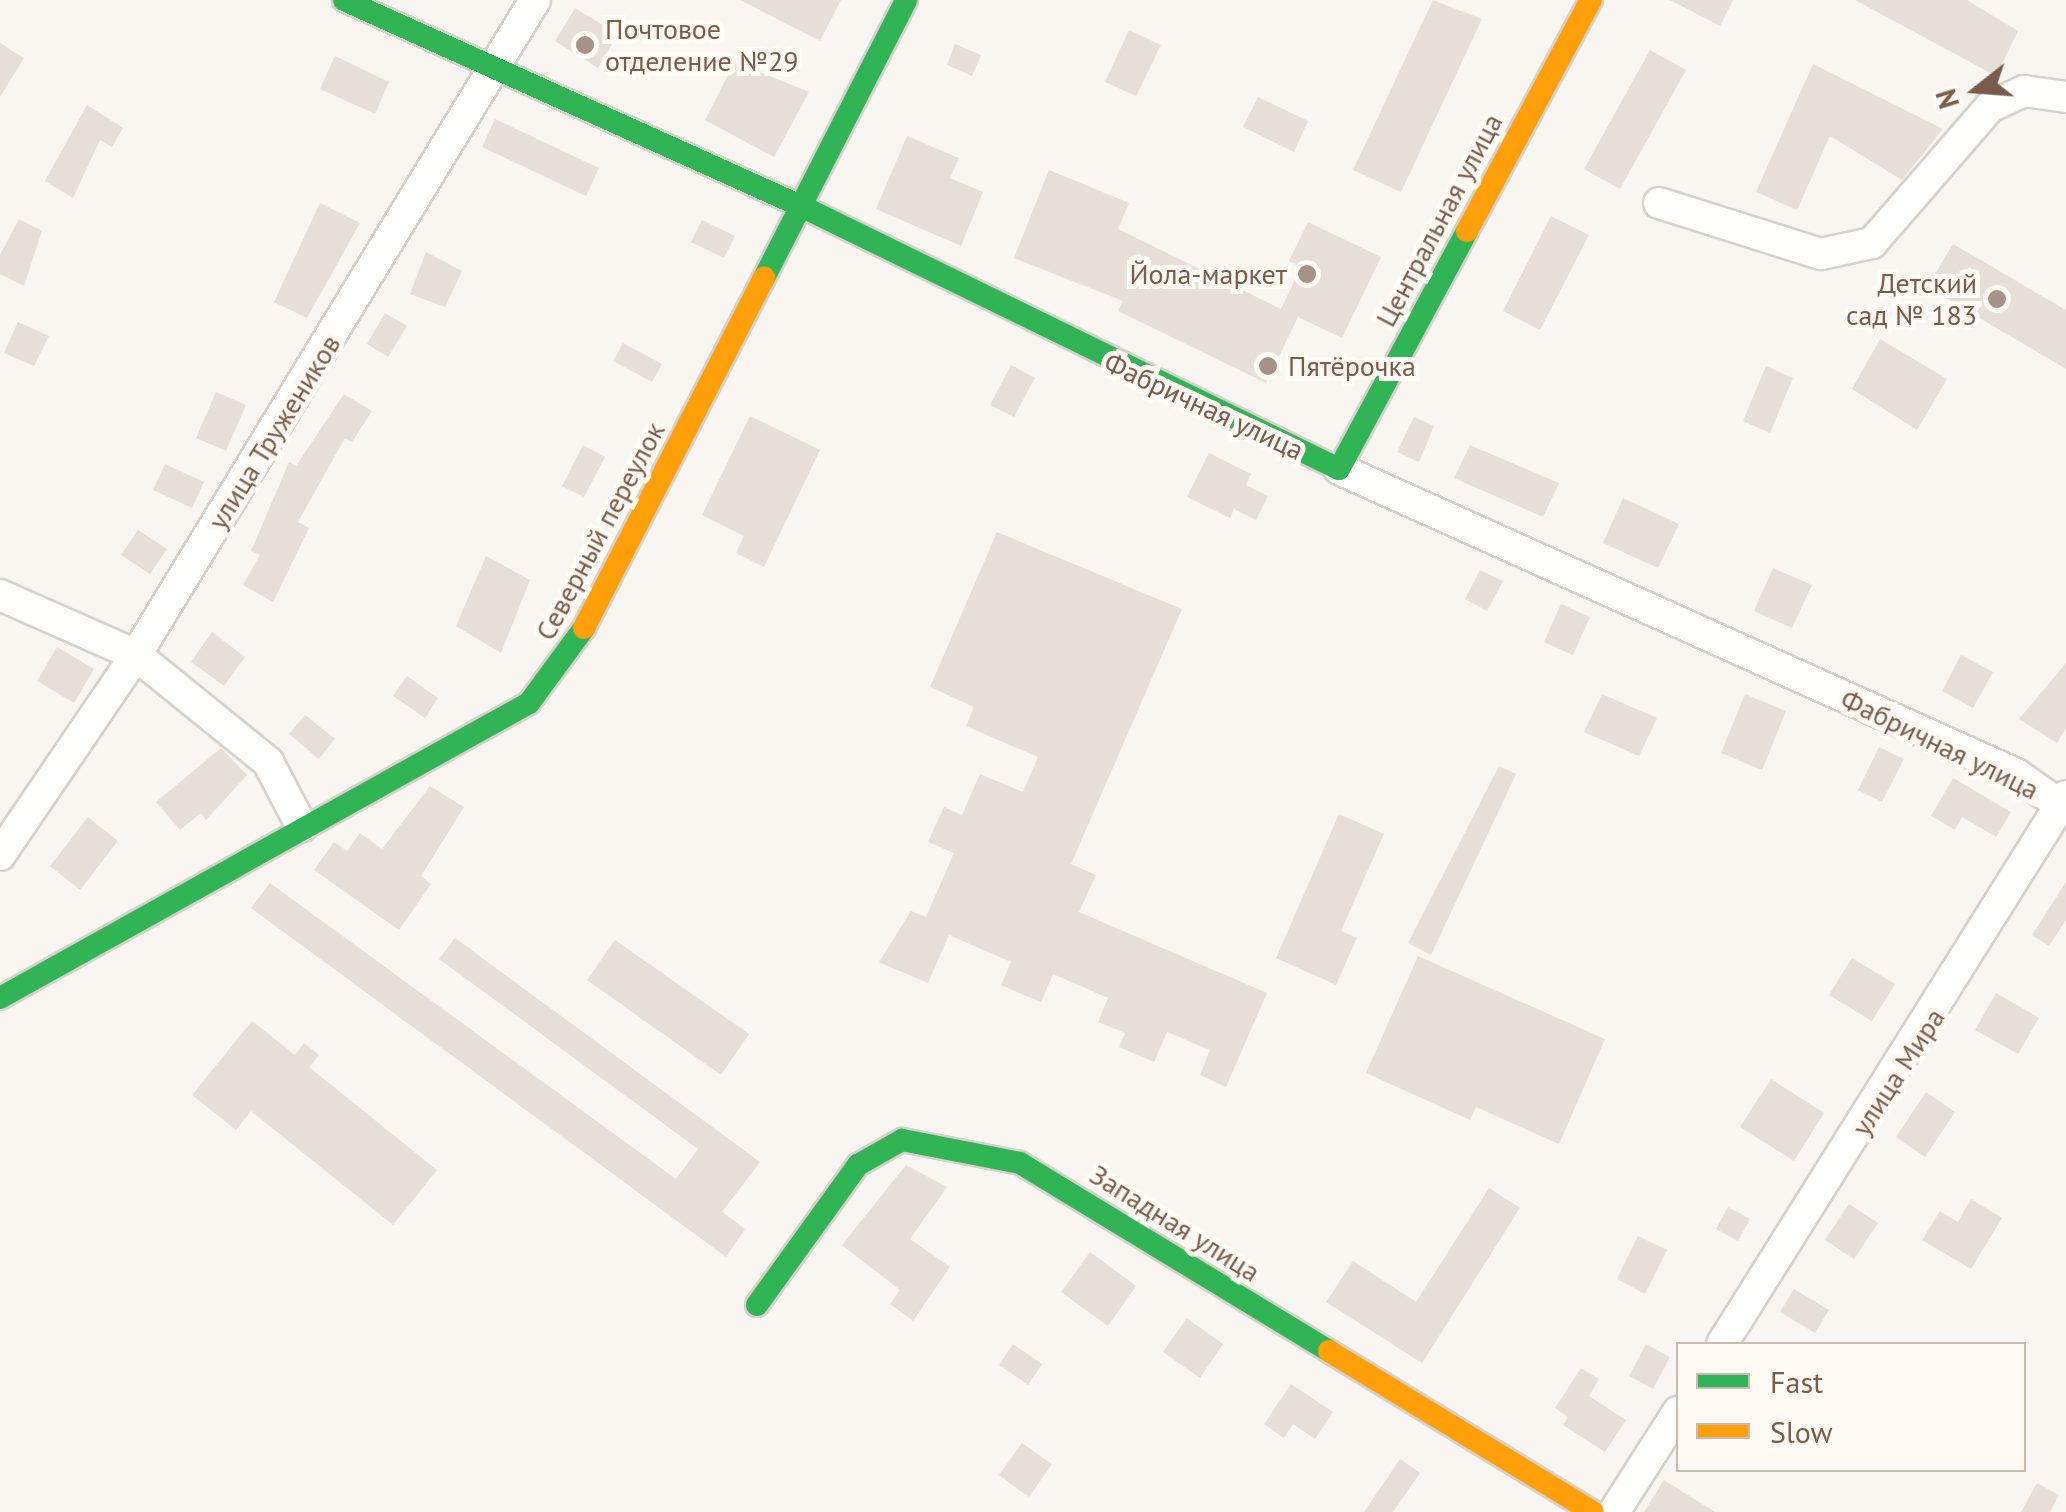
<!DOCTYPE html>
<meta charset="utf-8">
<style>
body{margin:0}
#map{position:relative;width:2066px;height:1512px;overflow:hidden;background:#f9f5f0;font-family:"PT Sans",sans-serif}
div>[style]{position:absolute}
.building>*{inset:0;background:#e6ded7}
.roads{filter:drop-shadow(2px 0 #d7d1cb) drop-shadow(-2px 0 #d7d1cb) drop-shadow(0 2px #d7d1cb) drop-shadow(0 -2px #d7d1cb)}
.street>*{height:30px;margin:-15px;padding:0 15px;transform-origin:15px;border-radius:15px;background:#fefefd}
.fast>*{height:22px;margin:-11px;padding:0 11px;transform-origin:11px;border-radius:11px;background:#30b455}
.slow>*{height:22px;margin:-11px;padding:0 11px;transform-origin:11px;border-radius:11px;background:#ff9f0a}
.dots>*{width:28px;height:28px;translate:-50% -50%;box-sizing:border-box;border:5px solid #fffaf3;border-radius:50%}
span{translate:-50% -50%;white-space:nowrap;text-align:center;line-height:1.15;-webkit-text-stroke:10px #fffaf3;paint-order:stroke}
.poi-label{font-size:28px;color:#7a5c4d}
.left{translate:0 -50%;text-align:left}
.right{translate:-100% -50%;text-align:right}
.street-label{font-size:28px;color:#7a5c4d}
.legend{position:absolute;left:1676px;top:1342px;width:350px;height:130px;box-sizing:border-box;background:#fffaf3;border:2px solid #cabbb1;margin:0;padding:12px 18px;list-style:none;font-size:30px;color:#7a5c4d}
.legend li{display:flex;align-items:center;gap:20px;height:50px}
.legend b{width:50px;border:2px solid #cabbb1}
.north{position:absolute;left:1926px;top:40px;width:100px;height:100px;-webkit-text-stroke:8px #fffaf3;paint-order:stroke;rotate:253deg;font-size:28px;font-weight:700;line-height:40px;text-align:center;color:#7a5c4d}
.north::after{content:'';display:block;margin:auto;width:35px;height:45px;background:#7a5c4d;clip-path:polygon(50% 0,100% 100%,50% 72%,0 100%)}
</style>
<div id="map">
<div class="building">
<i style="clip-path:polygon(740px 0,841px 0,820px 41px)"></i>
<i style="clip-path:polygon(1433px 0,1482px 19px,1401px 192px,1353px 170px)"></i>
<i style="clip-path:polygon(1670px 0,1733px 0,1720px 26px)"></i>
<i style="clip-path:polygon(1855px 0,1967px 0,2018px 31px,1996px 76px)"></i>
<i style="clip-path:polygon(575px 8px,618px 34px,598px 68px,555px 41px)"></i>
<i style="clip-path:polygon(1129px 30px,1161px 45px,1136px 96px,1105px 82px)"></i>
<i style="clip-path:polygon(0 43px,24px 58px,0 97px)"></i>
<i style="clip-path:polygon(955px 44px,981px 55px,972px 76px,947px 65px)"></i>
<i style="clip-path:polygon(1650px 50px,1686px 70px,1620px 189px,1584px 169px)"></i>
<i style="clip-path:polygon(335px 56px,389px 82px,375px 114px,320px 89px)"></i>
<i style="clip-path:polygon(735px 62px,809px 92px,774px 157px,705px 120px)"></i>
<i style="clip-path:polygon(1813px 64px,1943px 129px,1902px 180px,1830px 136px,1797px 210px,1756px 192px)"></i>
<i style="clip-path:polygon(1258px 97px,1308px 121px,1294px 152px,1243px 127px)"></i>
<i style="clip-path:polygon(87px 105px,123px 128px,112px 147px,100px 140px,73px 198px,45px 181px)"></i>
<i style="clip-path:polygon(495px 119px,599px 168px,586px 196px,482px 147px)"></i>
<i style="clip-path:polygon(907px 136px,959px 158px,950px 178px,983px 192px,961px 246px,876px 209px)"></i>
<i style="clip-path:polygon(1049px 170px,1129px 203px,1118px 229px,1281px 309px,1301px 267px,1289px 261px,1308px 222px,1381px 257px,1342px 338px,1298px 317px,1266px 383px,1118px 311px,1123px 301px,1014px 258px)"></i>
<i style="clip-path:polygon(320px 203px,360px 223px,307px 318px,274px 302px)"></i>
<i style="clip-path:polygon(1551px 216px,1589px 235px,1540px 330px,1503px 311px)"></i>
<i style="clip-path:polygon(19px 219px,42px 231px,24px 286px,0 274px,0 255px)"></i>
<i style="clip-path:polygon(702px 220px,735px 236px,724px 258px,691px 242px)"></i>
<i style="clip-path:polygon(1953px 244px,2066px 310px,2066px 369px,1927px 287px)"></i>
<i style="clip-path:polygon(426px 252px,462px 271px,445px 307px,410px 294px)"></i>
<i style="clip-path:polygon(385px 313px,407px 326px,388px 357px,367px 344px)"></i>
<i style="clip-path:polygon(18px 322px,49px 336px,34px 366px,4px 353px)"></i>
<i style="clip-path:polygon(1880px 339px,1947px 379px,1917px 430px,1852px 389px)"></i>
<i style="clip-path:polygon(623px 343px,662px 364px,652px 382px,613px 361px)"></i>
<i style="clip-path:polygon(1011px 365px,1035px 378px,1014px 417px,990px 405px)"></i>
<i style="clip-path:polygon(1766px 366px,1793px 378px,1770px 433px,1743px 421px)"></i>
<i style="clip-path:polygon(216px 392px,246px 405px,226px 451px,196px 438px)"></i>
<i style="clip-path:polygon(344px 394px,372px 411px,352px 442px,345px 438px,298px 522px,309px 528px,273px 602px,243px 585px,260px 555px,251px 551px,289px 462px,296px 466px)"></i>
<i style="clip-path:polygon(750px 416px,820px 450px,764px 567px,736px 553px,744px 536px,702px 515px)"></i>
<i style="clip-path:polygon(1414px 417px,1434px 426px,1419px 462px,1397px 452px)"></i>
<i style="clip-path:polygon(583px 445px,605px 457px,584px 497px,562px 486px)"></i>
<i style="clip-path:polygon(1470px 445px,1559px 483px,1543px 517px,1454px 478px)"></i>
<i style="clip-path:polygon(1209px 453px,1251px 474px,1246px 485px,1268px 496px,1256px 520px,1234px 509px,1230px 518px,1187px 497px)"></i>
<i style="clip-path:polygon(165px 464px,204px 482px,192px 508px,153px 490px)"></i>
<i style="clip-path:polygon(1623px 498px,1679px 524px,1658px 568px,1603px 543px)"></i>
<i style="clip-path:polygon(138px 530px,167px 549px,150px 574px,121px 555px)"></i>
<i style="clip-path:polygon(997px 532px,1182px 609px,1071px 864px,1096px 875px,1079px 912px,1267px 993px,1226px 1087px,1200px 1075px,1210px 1050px,1167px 1032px,1154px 1062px,1119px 1047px,1125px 1033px,1098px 1022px,1108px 998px,1053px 974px,1041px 1002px,1001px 985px,1011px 962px,949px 935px,928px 983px,879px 962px,911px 911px,926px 917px,954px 853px,928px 842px,944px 807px,962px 815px,980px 774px,1023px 792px,1038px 757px,966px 726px,974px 707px,930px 687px)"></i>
<i style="clip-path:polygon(486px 556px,530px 580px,501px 653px,456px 626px)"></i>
<i style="clip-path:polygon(1773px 568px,1812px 585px,1792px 628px,1754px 611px)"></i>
<i style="clip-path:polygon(1480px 570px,1503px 581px,1487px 611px,1465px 599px)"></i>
<i style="clip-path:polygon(1561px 604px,1590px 617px,1573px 655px,1544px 642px)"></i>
<i style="clip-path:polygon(212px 632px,245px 657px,224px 686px,191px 662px)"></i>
<i style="clip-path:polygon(57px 647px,94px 669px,74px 703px,37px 681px)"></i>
<i style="clip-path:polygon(1961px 655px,1993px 672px,1973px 708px,1942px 691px)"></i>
<i style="clip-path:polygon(2066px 663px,2066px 728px,2057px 743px,2019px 719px)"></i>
<i style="clip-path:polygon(407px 676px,438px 698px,425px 718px,393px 696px)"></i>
<i style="clip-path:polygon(1602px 694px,1657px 718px,1639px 756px,1584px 732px)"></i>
<i style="clip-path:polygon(1745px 694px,1786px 711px,1762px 770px,1721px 753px)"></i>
<i style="clip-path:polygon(305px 715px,335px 739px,319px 759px,289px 734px)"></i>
<i style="clip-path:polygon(1879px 747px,1904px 759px,1882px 802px,1858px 790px)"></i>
<i style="clip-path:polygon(221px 748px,247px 775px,206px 820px,201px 813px,180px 830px,156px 802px)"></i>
<i style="clip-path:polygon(1499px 766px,1516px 774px,1431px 955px,1408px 943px)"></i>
<i style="clip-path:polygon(1953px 778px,2011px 812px,1996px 837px,1962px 817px,1955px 830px,1931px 816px)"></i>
<i style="clip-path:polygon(430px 786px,464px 807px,421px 876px,431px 884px,399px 930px,314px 870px,334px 842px,347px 851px,360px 833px,382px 849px)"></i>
<i style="clip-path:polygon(1339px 814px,1384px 834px,1341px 931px,1357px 938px,1336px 985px,1276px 958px)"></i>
<i style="clip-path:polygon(88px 817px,118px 841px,80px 890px,50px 866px)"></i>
<i style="clip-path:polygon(2066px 882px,2066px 920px,2049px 946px,2032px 935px)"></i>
<i style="clip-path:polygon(270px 883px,676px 1179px,698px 1149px,439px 959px,455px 938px,760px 1162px,722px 1212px,745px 1229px,726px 1257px,251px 908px)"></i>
<i style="clip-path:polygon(615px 940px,749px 1034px,721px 1075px,587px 980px)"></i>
<i style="clip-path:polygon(1418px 956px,1605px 1039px,1559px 1144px,1476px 1107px,1470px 1120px,1366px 1073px)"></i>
<i style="clip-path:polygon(1852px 958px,1895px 984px,1872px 1021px,1829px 995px)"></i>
<i style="clip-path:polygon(1996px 993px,2039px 1018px,2018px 1054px,1975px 1030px)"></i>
<i style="clip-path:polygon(252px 1021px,295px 1055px,304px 1043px,319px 1055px,309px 1067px,437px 1170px,393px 1225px,251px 1111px,236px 1130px,192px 1095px)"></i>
<i style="clip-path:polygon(1771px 1079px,1824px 1113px,1794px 1161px,1740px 1127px)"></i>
<i style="clip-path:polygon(1926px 1092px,1955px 1112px,1925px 1157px,1896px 1137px)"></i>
<i style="clip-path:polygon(906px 1165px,947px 1187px,910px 1239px,950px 1267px,913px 1321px,890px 1304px,900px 1290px,842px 1245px)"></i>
<i style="clip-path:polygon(1489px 1188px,1520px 1208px,1422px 1363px,1326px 1302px,1353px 1261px,1416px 1302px)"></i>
<i style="clip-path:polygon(1971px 1199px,2002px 1218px,1971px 1269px,1922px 1240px,1940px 1211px,1958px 1222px)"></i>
<i style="clip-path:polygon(1849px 1204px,1878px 1223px,1854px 1259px,1825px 1240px)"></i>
<i style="clip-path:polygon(1728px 1207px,1750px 1219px,1738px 1241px,1716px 1229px)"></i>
<i style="clip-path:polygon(1638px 1236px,1667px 1250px,1645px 1294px,1617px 1279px)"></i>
<i style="clip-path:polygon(1090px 1252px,1136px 1286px,1108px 1326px,1061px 1292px)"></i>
<i style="clip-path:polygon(1794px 1289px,1829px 1310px,1815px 1333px,1780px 1312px)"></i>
<i style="clip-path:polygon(1187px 1318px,1223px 1344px,1200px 1378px,1163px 1352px)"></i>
<i style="clip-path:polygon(1013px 1344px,1042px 1364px,1028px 1385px,999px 1365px)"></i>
<i style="clip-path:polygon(1646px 1344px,1670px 1357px,1653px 1389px,1629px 1376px)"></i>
<i style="clip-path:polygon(1581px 1368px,1599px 1379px,1589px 1396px,1626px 1420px,1605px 1452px,1563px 1425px,1568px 1417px,1555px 1408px)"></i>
<i style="clip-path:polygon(1291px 1384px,1333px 1412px,1315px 1439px,1293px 1424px,1284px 1438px,1264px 1424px)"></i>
<i style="clip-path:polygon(1022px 1443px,1052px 1464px,1029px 1497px,999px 1475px)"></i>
<i style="clip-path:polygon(1400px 1459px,1420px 1473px,1393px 1512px,1364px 1512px)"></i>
<i style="clip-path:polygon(1664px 1480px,1715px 1512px,1644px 1512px)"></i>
<i style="clip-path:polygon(2037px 1483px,2059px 1495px,2050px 1512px,2021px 1512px)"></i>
</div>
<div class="roads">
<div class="street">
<i style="left:1659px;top:203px;width:170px;rotate:17.5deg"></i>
<i style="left:1821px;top:254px;width:52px;rotate:-12.2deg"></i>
<i style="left:1872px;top:243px;width:180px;rotate:-49.1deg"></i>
<i style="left:1990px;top:107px;width:38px;rotate:-25deg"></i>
<i style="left:2024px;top:91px;width:42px;rotate:8.1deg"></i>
<i style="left:1339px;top:469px;width:743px;rotate:24.25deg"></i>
<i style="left:2016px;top:774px;width:61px;rotate:35deg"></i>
<i style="left:0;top:595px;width:149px;rotate:23.8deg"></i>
<i style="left:136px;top:655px;width:170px;rotate:39deg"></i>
<i style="left:268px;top:762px;width:73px;rotate:62.4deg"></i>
<i style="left:0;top:855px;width:242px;rotate:-55.8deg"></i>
<i style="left:136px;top:655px;width:767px;rotate:-58.65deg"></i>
<i style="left:1722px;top:1344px;width:647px;rotate:-57.88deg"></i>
<i style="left:1614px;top:1512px;width:119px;rotate:-57.4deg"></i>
</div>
<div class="fast">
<i style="left:344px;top:0;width:506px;rotate:24.28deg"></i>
<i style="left:805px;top:208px;width:594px;rotate:26.05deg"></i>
<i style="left:1339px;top:469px;width:270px;rotate:-61.7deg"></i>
<i style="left:764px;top:278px;width:312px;rotate:-62.9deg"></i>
<i style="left:0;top:998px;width:606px;rotate:-29.15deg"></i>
<i style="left:529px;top:703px;width:93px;rotate:-53.7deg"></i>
<i style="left:757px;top:1305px;width:173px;rotate:-54.2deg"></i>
<i style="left:858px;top:1165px;width:51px;rotate:-29.6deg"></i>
<i style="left:902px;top:1140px;width:120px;rotate:11deg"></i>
<i style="left:1020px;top:1163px;width:362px;rotate:31.3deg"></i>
</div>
<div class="slow">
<i style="left:1467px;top:231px;width:262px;rotate:-61.8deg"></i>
<i style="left:584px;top:628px;width:394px;rotate:-62.8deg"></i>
<i style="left:1329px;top:1351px;width:309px;rotate:31.4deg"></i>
</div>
</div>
<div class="dots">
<i style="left:585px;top:45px;background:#a69286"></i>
<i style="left:1307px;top:274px;background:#a69286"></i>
<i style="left:1997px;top:299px;background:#a69286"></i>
<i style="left:1268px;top:366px;background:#a69286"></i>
</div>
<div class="poi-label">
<span class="left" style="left:605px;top:45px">Почтовое<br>отделение №29</span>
<span class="right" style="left:1287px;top:274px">Йола-маркет</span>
<span class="right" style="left:1977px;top:299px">Детский<br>сад № 183</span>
<span class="left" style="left:1288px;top:366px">Пятёрочка</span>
</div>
<div class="street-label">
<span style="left:1439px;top:220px;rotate:-62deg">Центральная улица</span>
<span style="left:1204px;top:406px;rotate:25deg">Фабричная улица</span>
<span style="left:274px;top:432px;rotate:-58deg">улица Тружеников</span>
<span style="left:600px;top:531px;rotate:-62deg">Северный переулок</span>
<span style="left:1940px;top:744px;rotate:26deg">Фабричная улица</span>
<span style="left:1898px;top:1072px;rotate:-57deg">улица Мира</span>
<span style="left:1175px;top:1223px;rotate:32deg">Западная улица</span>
</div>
<ul class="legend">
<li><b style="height:12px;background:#30b455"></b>Fast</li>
<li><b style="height:12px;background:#ff9f0a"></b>Slow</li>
</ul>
<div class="north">N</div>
</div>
